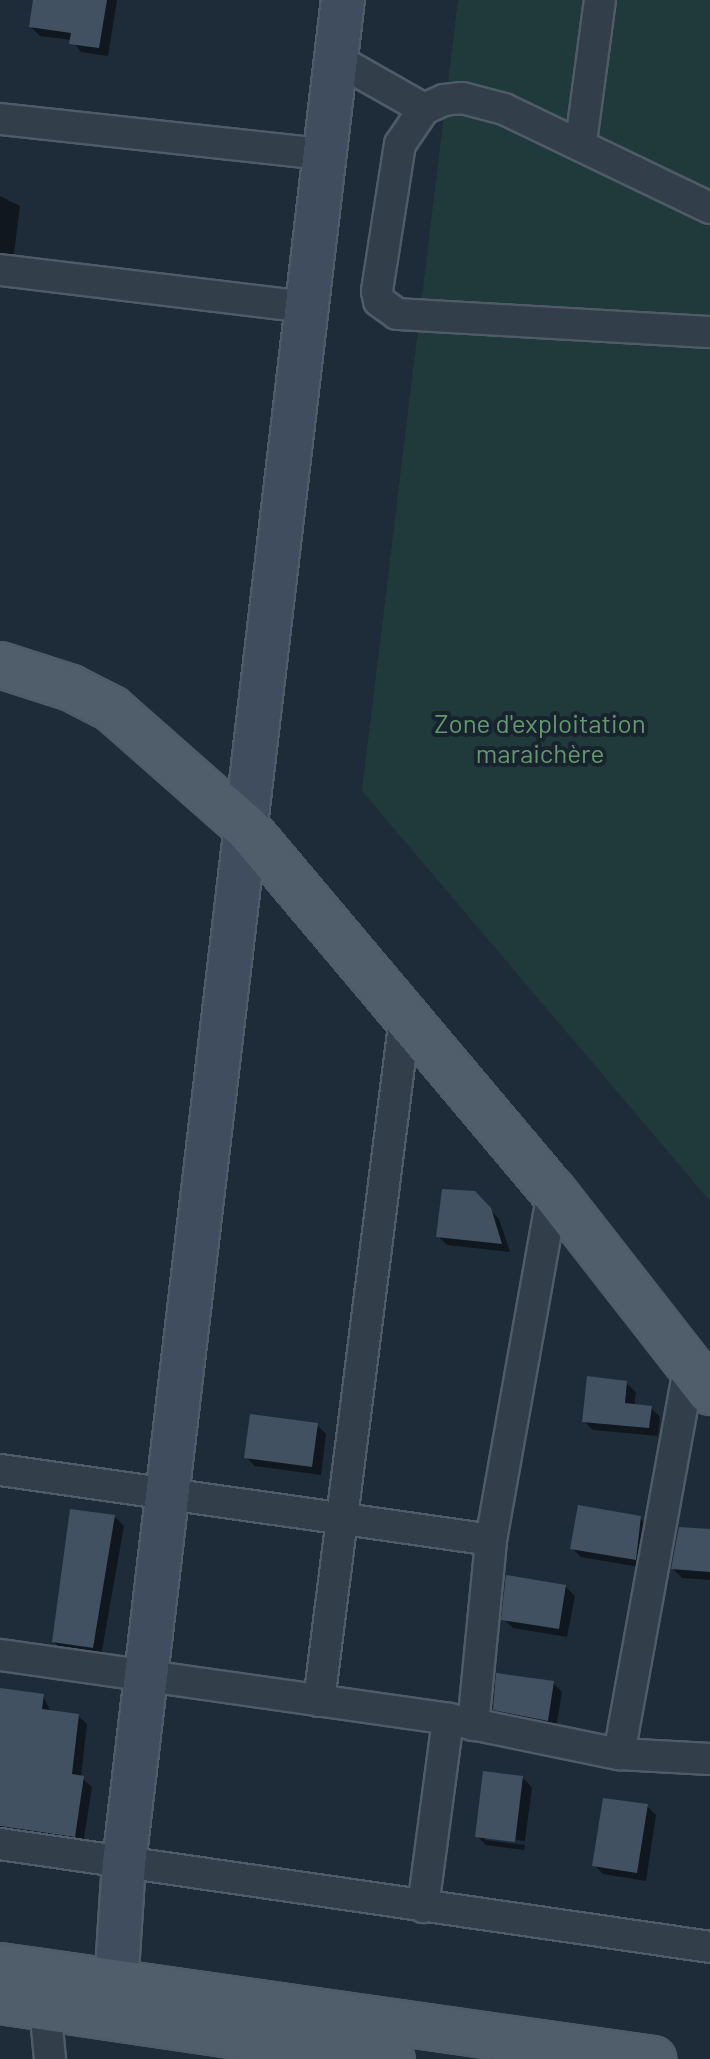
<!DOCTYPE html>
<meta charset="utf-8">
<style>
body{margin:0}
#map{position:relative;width:710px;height:2059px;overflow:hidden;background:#1e2c3a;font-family:Barlow,sans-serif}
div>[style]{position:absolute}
.green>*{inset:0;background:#203a3b}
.shadow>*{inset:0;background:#0007}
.building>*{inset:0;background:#425162}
.roads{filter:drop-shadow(2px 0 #505b68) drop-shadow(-2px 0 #505b68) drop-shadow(0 2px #505b68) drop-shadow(0 -2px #505b68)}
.street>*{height:30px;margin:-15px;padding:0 15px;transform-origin:15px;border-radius:15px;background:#323e4a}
.secondary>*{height:42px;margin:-21px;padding:0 21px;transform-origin:21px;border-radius:21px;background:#404d5e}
.primary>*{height:44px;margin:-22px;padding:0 22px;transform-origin:22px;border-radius:22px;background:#505d6b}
span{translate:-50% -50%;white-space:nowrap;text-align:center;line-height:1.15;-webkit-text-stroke:8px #18232f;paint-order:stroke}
.park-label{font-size:26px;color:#629a6b}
</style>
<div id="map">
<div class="green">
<i style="clip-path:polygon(458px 0,710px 0,710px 1201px,362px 791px)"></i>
</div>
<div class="shadow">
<i style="clip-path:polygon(35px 0,117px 0,108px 56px,81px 52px,72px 40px,40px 36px,31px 27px)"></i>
<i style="clip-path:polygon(0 196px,20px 206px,13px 261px,0 266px)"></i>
<i style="clip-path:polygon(474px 1193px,499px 1219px,510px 1252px,447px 1245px,438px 1236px)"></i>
<i style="clip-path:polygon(626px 1383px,636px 1392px,634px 1406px,651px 1408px,660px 1417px,658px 1436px,593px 1430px,584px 1421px)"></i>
<i style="clip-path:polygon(317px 1425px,326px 1434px,321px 1475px,255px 1466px,246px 1457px)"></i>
<i style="clip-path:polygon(114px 1516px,124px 1526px,101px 1656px,63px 1651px,54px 1642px)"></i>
<i style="clip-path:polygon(640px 1518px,649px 1527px,645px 1568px,581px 1557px,572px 1548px)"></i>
<i style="clip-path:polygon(710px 1531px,710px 1580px,682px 1578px,673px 1569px)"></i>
<i style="clip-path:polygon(566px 1587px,575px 1596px,567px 1637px,513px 1628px,503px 1619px)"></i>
<i style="clip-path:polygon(553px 1683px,562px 1692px,556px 1729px,504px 1718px,495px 1709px)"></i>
<i style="clip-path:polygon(43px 1696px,51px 1712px,78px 1716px,87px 1724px,81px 1777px,92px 1787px,83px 1844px,0 1837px,0 1705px)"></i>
<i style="clip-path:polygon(523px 1778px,532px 1788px,525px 1841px,485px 1836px,485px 1840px,525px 1845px,524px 1850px,486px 1845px,477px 1836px)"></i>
<i style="clip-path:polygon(647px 1806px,656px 1815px,646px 1881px,603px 1874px,594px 1865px)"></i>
</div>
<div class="building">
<i style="clip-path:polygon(33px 0,107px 0,99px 48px,69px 44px,71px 33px,29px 27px)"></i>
<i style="clip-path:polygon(442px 1189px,475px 1191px,491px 1208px,502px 1244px,436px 1237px)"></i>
<i style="clip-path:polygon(587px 1376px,627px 1381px,625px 1403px,652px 1406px,649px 1428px,582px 1422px)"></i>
<i style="clip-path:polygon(250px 1414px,318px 1423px,312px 1467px,244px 1458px)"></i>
<i style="clip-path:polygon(578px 1505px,641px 1516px,636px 1560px,570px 1549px)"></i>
<i style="clip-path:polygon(70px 1509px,115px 1515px,93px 1648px,52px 1642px)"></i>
<i style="clip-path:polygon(679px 1527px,710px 1529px,710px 1572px,671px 1569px)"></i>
<i style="clip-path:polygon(506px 1575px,566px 1585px,559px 1629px,501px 1620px)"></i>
<i style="clip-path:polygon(496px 1673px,554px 1681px,548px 1721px,493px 1710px)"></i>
<i style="clip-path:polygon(0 1688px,44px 1694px,42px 1709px,79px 1714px,72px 1774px,84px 1776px,75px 1837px,0 1826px)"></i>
<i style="clip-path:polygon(483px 1771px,523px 1776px,515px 1842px,475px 1837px)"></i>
<i style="clip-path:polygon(603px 1798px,648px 1804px,637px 1873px,592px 1866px)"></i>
</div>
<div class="roads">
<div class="street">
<i style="left:336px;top:59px;width:101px;rotate:29.6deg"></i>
<i style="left:0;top:119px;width:324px;rotate:6.2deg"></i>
<i style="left:581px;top:142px;width:143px;rotate:-82.4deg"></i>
<i style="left:710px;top:208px;width:229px;rotate:-154.3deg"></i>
<i style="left:504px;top:109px;width:43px;rotate:-165.3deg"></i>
<i style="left:462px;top:98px;width:18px;rotate:174deg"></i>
<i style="left:444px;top:100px;width:22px;rotate:156deg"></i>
<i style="left:424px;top:109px;width:42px;rotate:124.4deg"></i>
<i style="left:400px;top:144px;width:149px;rotate:98.9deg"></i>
<i style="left:377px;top:291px;width:10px;rotate:79deg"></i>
<i style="left:379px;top:301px;width:22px;rotate:36deg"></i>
<i style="left:397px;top:314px;width:314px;rotate:3.3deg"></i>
<i style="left:0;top:270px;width:309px;rotate:6.9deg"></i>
<i style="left:0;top:1470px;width:496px;rotate:8.1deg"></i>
<i style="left:0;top:1655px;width:453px;rotate:8.1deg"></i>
<i style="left:448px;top:1719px;width:175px;rotate:11.6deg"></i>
<i style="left:619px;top:1754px;width:91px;rotate:3.1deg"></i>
<i style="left:319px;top:1701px;width:689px;rotate:-82.83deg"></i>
<i style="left:473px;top:1725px;width:186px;rotate:-84.4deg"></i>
<i style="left:491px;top:1540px;width:354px;rotate:-79.9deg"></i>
<i style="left:619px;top:1754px;width:390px;rotate:-79.7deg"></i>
<i style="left:0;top:1844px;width:717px;rotate:8.25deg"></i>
<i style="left:423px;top:1907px;width:190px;rotate:-82.4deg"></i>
<i style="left:45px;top:2007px;width:52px;rotate:84.5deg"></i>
</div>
<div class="secondary">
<i style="left:114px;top:2017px;width:154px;rotate:-86.3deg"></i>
<i style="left:124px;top:1863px;width:1876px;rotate:-83.3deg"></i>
</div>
<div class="primary">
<i style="left:0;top:665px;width:75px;rotate:17.9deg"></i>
<i style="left:71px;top:688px;width:46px;rotate:27.1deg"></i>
<i style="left:112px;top:709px;width:179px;rotate:41.4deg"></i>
<i style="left:246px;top:827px;width:476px;rotate:49.9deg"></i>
<i style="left:553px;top:1191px;width:255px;rotate:52deg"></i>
<i style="left:0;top:1966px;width:660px;rotate:8.11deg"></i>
<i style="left:0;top:2001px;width:396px;rotate:8.4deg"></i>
</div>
</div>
<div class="park-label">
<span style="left:540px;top:738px">Zone d'exploitation<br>maraichère</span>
</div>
</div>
